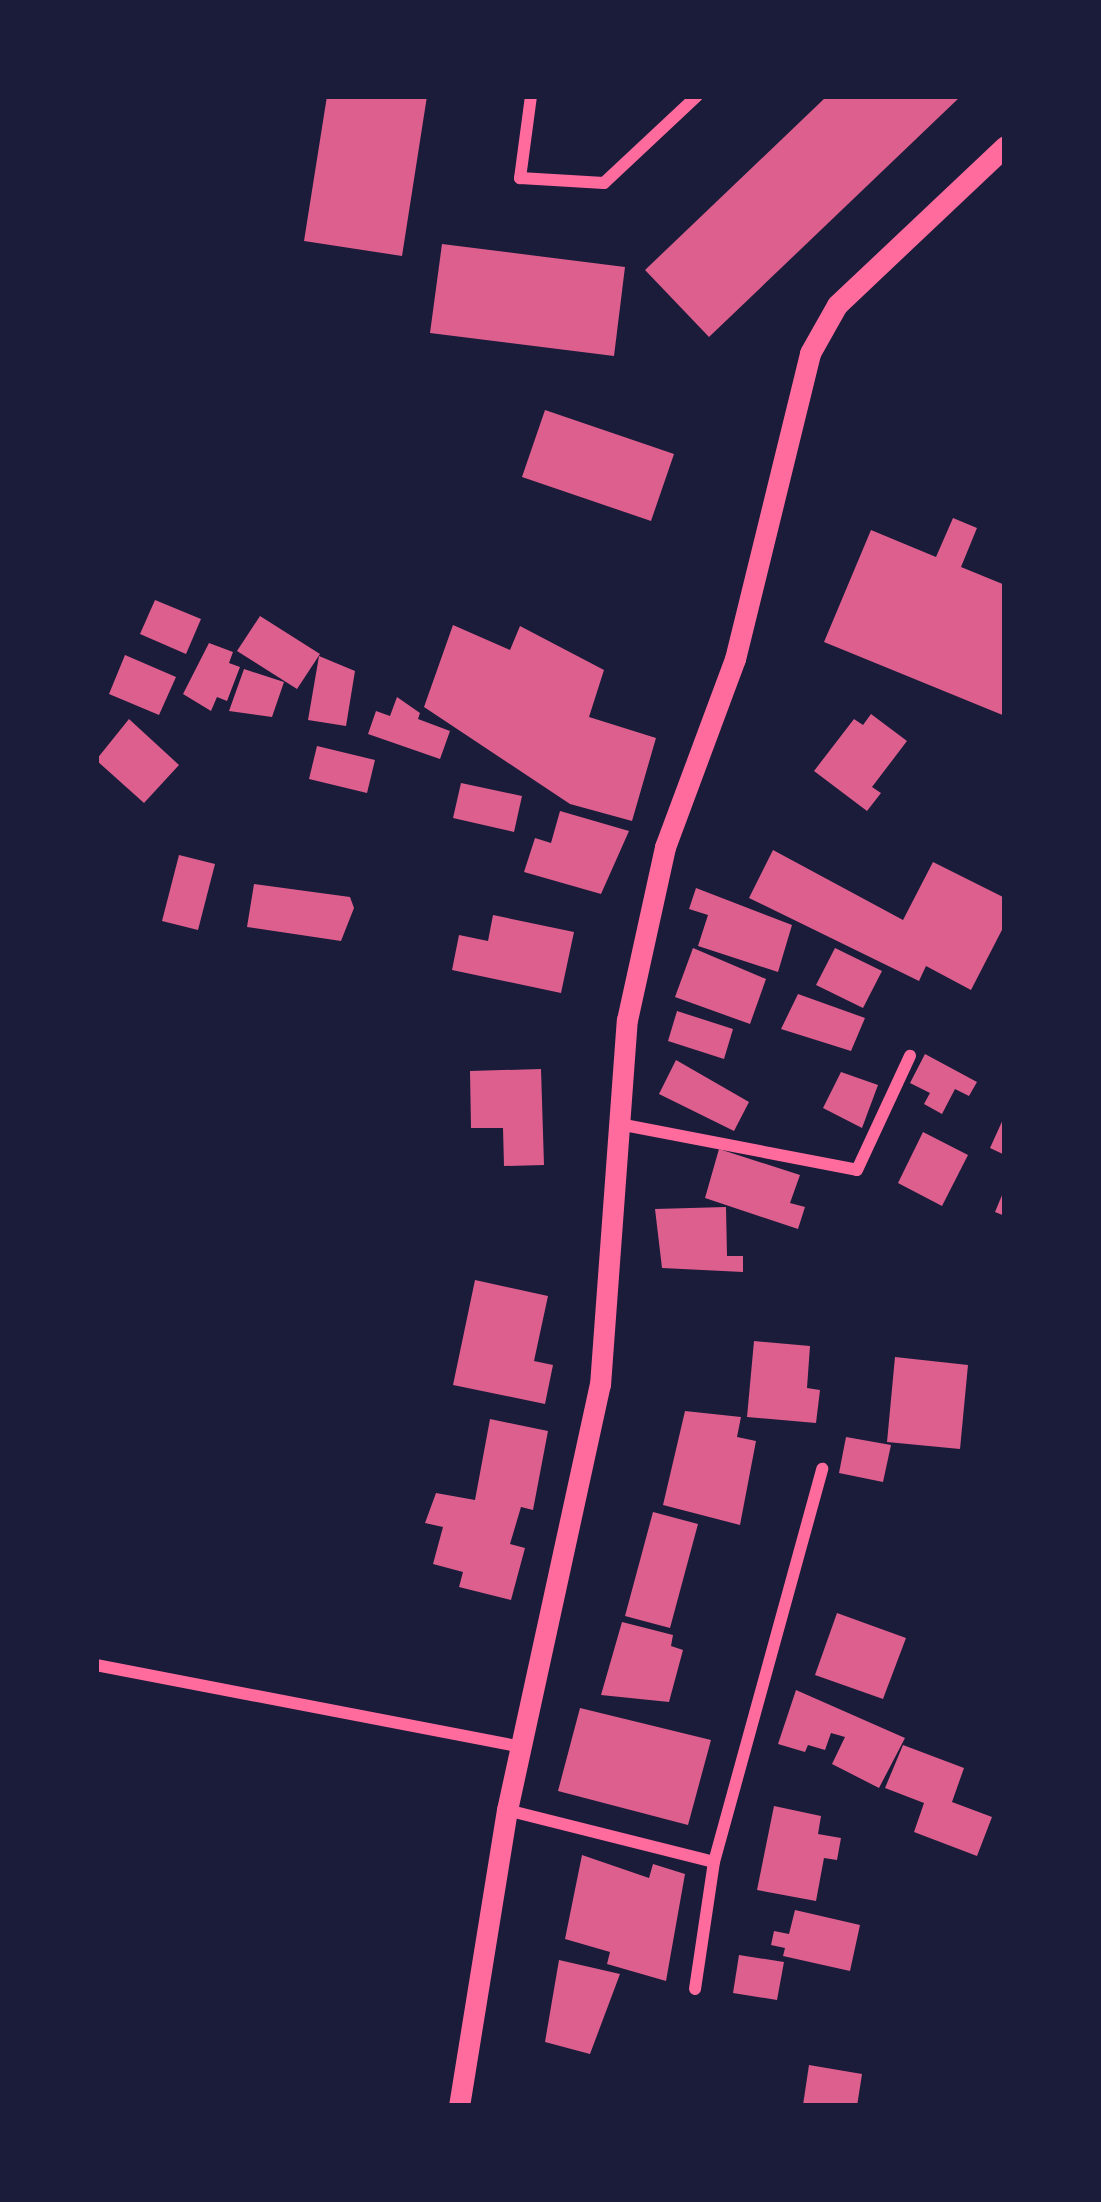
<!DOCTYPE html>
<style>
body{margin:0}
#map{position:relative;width:1101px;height:2202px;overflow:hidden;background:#1b1b3a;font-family:"DejaVu Sans",sans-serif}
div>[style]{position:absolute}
.building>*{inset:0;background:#dd5f8e}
.minor>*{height:12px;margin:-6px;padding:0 6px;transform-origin:6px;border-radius:6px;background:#ff6b9d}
.tertiary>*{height:21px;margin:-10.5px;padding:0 10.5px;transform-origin:10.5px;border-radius:10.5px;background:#ff6b9d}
span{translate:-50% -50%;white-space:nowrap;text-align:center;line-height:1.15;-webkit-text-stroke:12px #1b1b3a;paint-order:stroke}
.frame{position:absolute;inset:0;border:99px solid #1b1b3a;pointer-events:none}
</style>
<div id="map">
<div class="building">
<i style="clip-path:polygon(327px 96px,427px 96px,402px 256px,304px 241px)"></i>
<i style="clip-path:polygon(827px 96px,961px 96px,709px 337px,645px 270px)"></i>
<i style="clip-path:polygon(442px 244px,625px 267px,614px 356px,430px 333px)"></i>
<i style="clip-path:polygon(545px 410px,674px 454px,651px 521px,522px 477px)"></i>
<i style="clip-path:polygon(953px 518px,977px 528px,961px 567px,1005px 585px,1005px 716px,824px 642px,871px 530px,936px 557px)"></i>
<i style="clip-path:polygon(155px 600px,201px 619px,186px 654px,140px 634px)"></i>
<i style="clip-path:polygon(260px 616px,320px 654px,297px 689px,237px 651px)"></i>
<i style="clip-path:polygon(453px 625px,510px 650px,520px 626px,604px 670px,589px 717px,656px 738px,632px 821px,570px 804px,424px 707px)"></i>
<i style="clip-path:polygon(209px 643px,233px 652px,229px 663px,240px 667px,227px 701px,217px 697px,211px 711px,183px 694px)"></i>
<i style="clip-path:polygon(125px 655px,176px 677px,159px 715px,109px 694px)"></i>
<i style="clip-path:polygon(319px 656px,355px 671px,346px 726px,308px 720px)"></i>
<i style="clip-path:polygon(244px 669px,284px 682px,272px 717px,229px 711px)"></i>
<i style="clip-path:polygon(397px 697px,420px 713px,418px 719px,450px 731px,440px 759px,368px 734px,376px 711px,390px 716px)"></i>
<i style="clip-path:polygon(871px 714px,907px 741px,872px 787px,881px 793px,867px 811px,814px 771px,854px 719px,863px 725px)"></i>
<i style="clip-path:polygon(129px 719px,179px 765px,144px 803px,96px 760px)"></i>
<i style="clip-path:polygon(317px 746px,375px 760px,367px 793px,309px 779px)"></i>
<i style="clip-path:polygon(461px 783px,522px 796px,514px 832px,453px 818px)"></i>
<i style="clip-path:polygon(560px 811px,629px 831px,601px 894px,524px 872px,535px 838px,551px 843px)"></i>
<i style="clip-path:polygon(773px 850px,903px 920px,933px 862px,1005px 898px,1005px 924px,971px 990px,926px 966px,919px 981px,749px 898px)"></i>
<i style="clip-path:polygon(179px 855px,215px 864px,198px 930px,162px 921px)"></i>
<i style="clip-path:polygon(254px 884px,350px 897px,354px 908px,341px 941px,247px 927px)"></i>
<i style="clip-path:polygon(696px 888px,792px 925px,778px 972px,698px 946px,708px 915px,689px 909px)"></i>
<i style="clip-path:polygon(493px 915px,574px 932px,561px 993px,452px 970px,459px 935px,488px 941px)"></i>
<i style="clip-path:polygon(693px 948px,766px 979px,750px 1024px,675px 997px)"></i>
<i style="clip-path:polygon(835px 948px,882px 971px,863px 1008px,816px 985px)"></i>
<i style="clip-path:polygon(798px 994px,865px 1018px,851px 1051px,781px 1029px)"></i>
<i style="clip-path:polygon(677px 1011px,733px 1029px,724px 1059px,668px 1041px)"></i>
<i style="clip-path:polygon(925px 1054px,977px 1082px,969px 1096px,955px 1089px,942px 1114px,924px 1104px,930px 1093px,910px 1083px)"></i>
<i style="clip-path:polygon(676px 1060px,749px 1102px,734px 1131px,659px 1094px)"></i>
<i style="clip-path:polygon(541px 1069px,544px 1165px,504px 1166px,503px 1128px,471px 1128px,470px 1071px)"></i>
<i style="clip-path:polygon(841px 1072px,878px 1085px,862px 1128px,823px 1108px)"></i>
<i style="clip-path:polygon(1005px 1115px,1005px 1155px,990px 1148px)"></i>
<i style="clip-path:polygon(923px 1132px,968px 1155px,942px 1206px,898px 1183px)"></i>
<i style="clip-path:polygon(719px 1149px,800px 1175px,790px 1203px,805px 1207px,798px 1229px,705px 1198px)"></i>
<i style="clip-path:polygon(1005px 1188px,1005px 1216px,995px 1212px)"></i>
<i style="clip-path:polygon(726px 1207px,727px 1256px,743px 1256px,743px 1272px,662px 1268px,655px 1209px)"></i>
<i style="clip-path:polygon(475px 1280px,548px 1296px,534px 1361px,553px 1365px,545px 1404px,453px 1385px)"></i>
<i style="clip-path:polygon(754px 1341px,810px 1346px,807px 1388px,820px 1390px,816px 1423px,747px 1417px)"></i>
<i style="clip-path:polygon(895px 1357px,968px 1365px,960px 1449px,887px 1442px)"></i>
<i style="clip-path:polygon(685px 1411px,741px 1417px,737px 1437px,756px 1441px,740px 1525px,663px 1505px)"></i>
<i style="clip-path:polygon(490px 1419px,548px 1431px,533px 1510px,521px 1507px,510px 1544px,525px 1548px,511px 1600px,459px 1587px,463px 1572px,433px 1564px,443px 1527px,425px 1523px,436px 1493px,475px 1500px)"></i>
<i style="clip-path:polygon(846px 1437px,891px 1445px,883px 1482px,839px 1473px)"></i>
<i style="clip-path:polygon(653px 1512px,698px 1524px,670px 1628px,625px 1616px)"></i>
<i style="clip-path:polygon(837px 1613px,906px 1638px,883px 1699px,815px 1675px)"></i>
<i style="clip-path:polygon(622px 1622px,673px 1635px,671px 1646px,683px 1650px,669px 1702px,601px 1695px)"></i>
<i style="clip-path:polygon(796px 1690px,905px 1738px,879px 1788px,832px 1764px,845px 1737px,831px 1733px,825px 1750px,808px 1745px,805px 1752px,778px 1744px)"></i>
<i style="clip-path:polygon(580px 1708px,711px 1740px,688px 1825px,558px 1791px)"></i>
<i style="clip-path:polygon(903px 1745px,964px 1768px,952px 1802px,992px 1817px,977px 1856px,914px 1832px,924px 1803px,885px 1788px)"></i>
<i style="clip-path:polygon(774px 1806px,821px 1816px,818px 1834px,841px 1838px,837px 1860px,824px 1858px,816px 1901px,757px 1890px)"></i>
<i style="clip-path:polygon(582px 1855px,649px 1878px,653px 1864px,685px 1874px,666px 1981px,607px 1964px,610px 1952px,565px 1939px)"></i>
<i style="clip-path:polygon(795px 1910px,860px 1925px,850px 1971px,783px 1956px,785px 1948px,771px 1945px,774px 1931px,789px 1934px)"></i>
<i style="clip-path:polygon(739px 1955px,784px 1962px,777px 2000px,733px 1993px)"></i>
<i style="clip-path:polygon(559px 1960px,620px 1974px,590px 2054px,545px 2042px)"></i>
<i style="clip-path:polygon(809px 2065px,862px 2074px,857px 2106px,803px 2105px)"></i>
</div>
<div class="minor">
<i style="left:531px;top:96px;width:83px;rotate:97.6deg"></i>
<i style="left:520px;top:178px;width:84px;rotate:3.4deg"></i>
<i style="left:604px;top:183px;width:127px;rotate:-43.1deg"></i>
<i style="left:619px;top:1124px;width:242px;rotate:10.9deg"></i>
<i style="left:857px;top:1170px;width:126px;rotate:-65.1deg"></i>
<i style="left:96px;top:1665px;width:432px;rotate:10.9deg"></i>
<i style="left:507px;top:1810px;width:213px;rotate:14.1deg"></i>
<i style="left:695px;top:1989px;width:128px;rotate:-81.5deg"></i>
<i style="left:714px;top:1862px;width:408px;rotate:-74.6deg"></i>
</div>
<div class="tertiary">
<i style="left:459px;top:2106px;width:300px;rotate:-80.8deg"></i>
<i style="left:507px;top:1810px;width:435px;rotate:-77.7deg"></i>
<i style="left:600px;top:1385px;width:366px;rotate:-85.8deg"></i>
<i style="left:627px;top:1020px;width:177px;rotate:-77.6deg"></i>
<i style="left:665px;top:847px;width:201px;rotate:-69.6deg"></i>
<i style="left:735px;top:659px;width:315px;rotate:-76.2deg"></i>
<i style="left:810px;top:353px;width:55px;rotate:-60.6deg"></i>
<i style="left:837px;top:305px;width:231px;rotate:-43.4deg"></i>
</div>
<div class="frame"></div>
</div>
